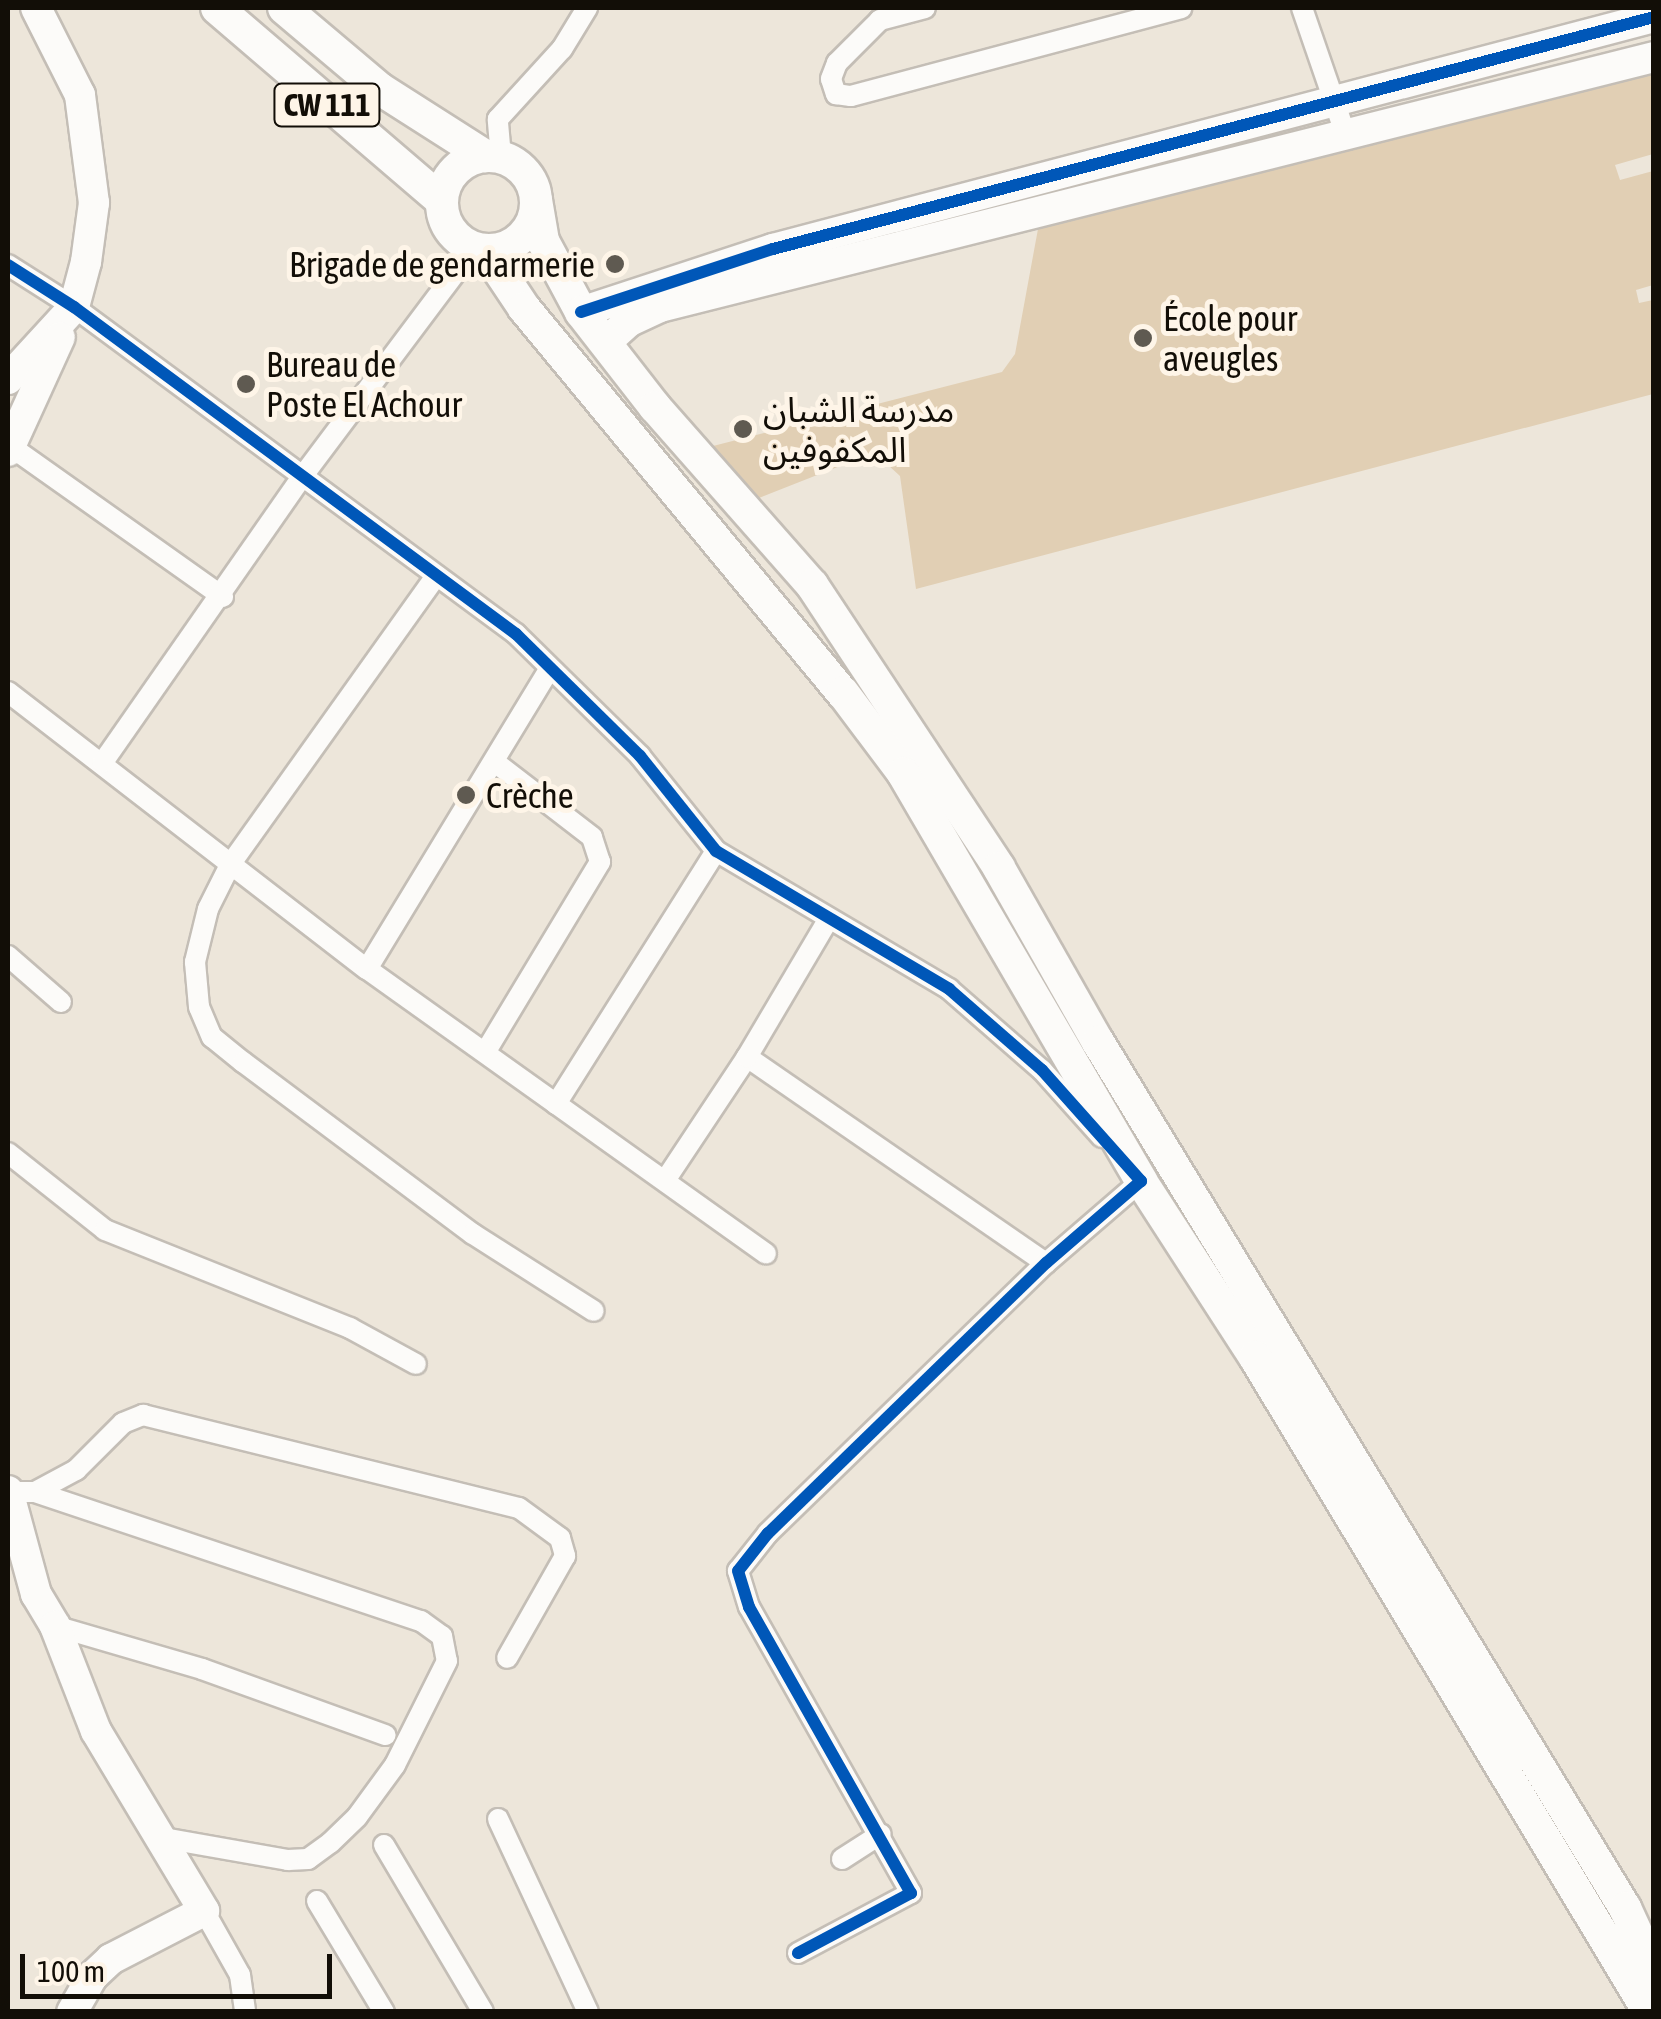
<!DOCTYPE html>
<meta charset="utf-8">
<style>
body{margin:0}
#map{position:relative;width:1661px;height:2019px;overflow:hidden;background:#ede6da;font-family:"Asap Condensed","Noto Sans Arabic",sans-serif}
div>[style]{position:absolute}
.green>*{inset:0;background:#e1cfb4}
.roads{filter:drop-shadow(2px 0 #c4beb6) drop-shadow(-2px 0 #c4beb6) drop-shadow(0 2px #c4beb6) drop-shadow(0 -2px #c4beb6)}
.street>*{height:20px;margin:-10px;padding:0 10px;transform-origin:10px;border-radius:10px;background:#fcfbf9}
.secondary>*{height:30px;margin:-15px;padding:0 15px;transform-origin:15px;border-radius:15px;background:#fcfbf9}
.primary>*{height:32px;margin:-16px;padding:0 16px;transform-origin:16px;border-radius:16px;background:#fcfbf9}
.primary>.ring{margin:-16px;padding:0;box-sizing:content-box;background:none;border:32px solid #fcfbf9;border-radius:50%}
.cycleway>*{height:12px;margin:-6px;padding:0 6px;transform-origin:6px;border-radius:6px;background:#0057b8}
.dots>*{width:28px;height:28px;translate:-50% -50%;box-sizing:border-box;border:5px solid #fef5e8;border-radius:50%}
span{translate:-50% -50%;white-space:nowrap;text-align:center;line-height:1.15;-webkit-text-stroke:10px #fef5e8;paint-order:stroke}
.shield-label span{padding:2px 8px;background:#fef5e8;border:2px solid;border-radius:8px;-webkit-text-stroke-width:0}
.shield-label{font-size:32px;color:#120e07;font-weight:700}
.poi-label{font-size:35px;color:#120e07}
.right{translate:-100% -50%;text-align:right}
.left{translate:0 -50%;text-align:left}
.frame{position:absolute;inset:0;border:10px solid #120e07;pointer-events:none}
.scale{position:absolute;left:20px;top:1954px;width:312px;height:45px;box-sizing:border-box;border:5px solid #120e07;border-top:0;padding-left:12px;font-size:30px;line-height:35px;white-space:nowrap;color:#120e07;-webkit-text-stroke:8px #fef5e8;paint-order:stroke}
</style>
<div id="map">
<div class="green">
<i style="clip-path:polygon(1653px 63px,1653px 154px,1615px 165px,1620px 180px,1653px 171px,1653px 285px,1636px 290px,1639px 303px,1653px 300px,1653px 394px,916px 589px,900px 476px,888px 465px,859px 461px,840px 466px,759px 498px,713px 446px,1002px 372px,1015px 354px,1040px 218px)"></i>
</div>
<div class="roads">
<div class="street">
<i style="left:925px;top:8px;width:47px;rotate:165.1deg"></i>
<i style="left:880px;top:20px;width:61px;rotate:135deg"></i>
<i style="left:837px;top:63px;width:17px;rotate:111deg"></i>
<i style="left:831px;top:79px;width:16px;rotate:72deg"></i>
<i style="left:836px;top:94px;width:15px;rotate:8deg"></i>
<i style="left:851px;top:96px;width:342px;rotate:-14.9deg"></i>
<i style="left:1302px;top:8px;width:135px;rotate:71deg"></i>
<i style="left:501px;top:157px;width:38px;rotate:-95deg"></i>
<i style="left:498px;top:119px;width:95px;rotate:-47.6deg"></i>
<i style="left:562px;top:49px;width:48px;rotate:-58.6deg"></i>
<i style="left:8px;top:265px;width:78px;rotate:32.5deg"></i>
<i style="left:74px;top:307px;width:550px;rotate:36.49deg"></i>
<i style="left:516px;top:634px;width:174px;rotate:44.5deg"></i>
<i style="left:640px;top:756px;width:122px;rotate:51.3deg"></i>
<i style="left:716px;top:851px;width:271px;rotate:30.6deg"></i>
<i style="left:949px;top:989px;width:123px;rotate:41.1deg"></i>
<i style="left:1042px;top:1070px;width:90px;rotate:48.2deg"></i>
<i style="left:10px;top:446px;width:261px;rotate:35.3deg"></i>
<i style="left:436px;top:576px;width:353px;rotate:125.5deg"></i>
<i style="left:231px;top:863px;width:51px;rotate:116.6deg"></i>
<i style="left:208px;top:909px;width:55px;rotate:103.8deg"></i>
<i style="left:195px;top:962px;width:45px;rotate:84.9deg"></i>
<i style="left:199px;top:1007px;width:33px;rotate:67deg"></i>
<i style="left:212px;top:1037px;width:40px;rotate:39deg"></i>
<i style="left:243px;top:1062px;width:287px;rotate:36.8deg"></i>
<i style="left:473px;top:1234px;width:143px;rotate:32.5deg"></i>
<i style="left:8px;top:692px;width:453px;rotate:37.7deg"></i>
<i style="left:367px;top:969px;width:490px;rotate:35.5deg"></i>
<i style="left:103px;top:762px;width:348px;rotate:-55.1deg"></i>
<i style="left:302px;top:477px;width:285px;rotate:-53.1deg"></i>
<i style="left:8px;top:956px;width:70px;rotate:41deg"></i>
<i style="left:367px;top:969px;width:350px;rotate:-58.7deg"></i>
<i style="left:486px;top:1051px;width:221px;rotate:-58.9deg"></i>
<i style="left:600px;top:862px;width:26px;rotate:-108deg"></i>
<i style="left:592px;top:837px;width:121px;rotate:-142.4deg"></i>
<i style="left:747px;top:1057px;width:363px;rotate:34.6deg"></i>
<i style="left:556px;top:1104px;width:299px;rotate:-57.7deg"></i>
<i style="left:8px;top:1153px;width:124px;rotate:38.4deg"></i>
<i style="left:105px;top:1230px;width:264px;rotate:21.8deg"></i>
<i style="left:350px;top:1328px;width:75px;rotate:28.6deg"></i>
<i style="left:666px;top:1179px;width:146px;rotate:-56.4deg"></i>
<i style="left:747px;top:1057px;width:159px;rotate:-59.4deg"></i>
<i style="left:8px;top:1492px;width:27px"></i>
<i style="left:35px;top:1492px;width:407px;rotate:18.5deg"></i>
<i style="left:421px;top:1621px;width:26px;rotate:36deg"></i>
<i style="left:442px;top:1636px;width:25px;rotate:79deg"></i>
<i style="left:447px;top:1661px;width:116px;rotate:116.6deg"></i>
<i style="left:395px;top:1765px;width:64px;rotate:126.2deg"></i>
<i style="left:357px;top:1817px;width:37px;rotate:136deg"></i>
<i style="left:330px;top:1843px;width:27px;rotate:144deg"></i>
<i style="left:308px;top:1859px;width:20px;rotate:177deg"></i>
<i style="left:288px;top:1860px;width:132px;rotate:-170deg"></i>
<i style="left:35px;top:1492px;width:47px;rotate:-28.2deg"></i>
<i style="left:76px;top:1470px;width:66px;rotate:-45deg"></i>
<i style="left:123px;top:1423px;width:22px;rotate:-22deg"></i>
<i style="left:143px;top:1415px;width:387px;rotate:13.9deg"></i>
<i style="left:519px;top:1508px;width:51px;rotate:36.2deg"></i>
<i style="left:560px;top:1538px;width:19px;rotate:74deg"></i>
<i style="left:565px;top:1556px;width:117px;rotate:119.6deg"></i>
<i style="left:55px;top:1626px;width:153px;rotate:16.3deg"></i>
<i style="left:202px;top:1669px;width:195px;rotate:19.8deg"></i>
<i style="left:498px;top:1819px;width:213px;rotate:65deg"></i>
<i style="left:384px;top:1845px;width:194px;rotate:59.3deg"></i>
<i style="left:842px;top:1859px;width:46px;rotate:-32.7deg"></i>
<i style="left:317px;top:1901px;width:130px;rotate:58.9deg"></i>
<i style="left:204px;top:1911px;width:73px;rotate:60.6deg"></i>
<i style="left:240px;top:1975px;width:37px;rotate:82deg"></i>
<i style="left:798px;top:1953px;width:128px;rotate:-28deg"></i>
<i style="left:911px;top:1893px;width:329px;rotate:-119.5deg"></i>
<i style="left:749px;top:1607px;width:38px;rotate:-107deg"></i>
<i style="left:738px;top:1571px;width:48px;rotate:-51.7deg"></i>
<i style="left:768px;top:1533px;width:388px;rotate:-44.2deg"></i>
<i style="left:1046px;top:1263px;width:125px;rotate:-40.8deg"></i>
<i style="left:1141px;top:1181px;width:10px;rotate:-127deg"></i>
</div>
<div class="secondary">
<i style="left:581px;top:312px;width:202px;rotate:-18.2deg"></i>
<i style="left:773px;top:249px;width:911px;rotate:-14.75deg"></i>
<i style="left:605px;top:343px;width:31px;rotate:-42deg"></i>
<i style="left:628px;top:322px;width:35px;rotate:-25deg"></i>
<i style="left:660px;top:307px;width:1025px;rotate:-14.12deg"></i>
<i style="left:8px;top:379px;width:98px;rotate:-47.5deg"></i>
<i style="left:74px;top:307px;width:47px;rotate:-75.1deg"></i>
<i style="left:86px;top:262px;width:60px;rotate:-82.3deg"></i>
<i style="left:94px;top:203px;width:109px;rotate:-97.4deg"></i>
<i style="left:80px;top:95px;width:97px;rotate:-116.8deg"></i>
<i style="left:8px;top:451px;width:125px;rotate:-65.5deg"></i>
<i style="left:8px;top:1491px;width:107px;rotate:74.8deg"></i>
<i style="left:36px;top:1594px;width:37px;rotate:59deg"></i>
<i style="left:55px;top:1626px;width:113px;rotate:68.7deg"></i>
<i style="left:96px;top:1731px;width:210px;rotate:59deg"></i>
<i style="left:204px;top:1911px;width:105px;rotate:152.7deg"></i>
<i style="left:111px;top:1959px;width:26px;rotate:137deg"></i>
<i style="left:92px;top:1977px;width:40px;rotate:119.7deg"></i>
</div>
<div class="primary">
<i style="left:217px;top:8px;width:295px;rotate:40.6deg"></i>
<i style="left:284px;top:8px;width:126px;rotate:40.2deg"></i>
<i style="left:380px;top:89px;width:125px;rotate:32.5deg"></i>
<i class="ring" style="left:442px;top:156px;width:62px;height:62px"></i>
<i style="left:536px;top:200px;width:42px;rotate:80.3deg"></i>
<i style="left:543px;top:241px;width:81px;rotate:61.8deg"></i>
<i style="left:581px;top:312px;width:120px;rotate:52.1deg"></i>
<i style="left:655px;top:407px;width:237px;rotate:48.6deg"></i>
<i style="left:812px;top:585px;width:339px;rotate:56.5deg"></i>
<i style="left:999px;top:868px;width:200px;rotate:60.4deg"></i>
<i style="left:1098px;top:1042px;width:1014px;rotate:58.68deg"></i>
<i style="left:1625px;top:1908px;width:69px;rotate:65.3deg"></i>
<i style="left:486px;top:251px;width:69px;rotate:56.3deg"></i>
<i style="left:524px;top:308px;width:500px;rotate:50.4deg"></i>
<i style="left:843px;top:693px;width:100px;rotate:53.1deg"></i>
<i style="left:903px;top:773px;width:472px;rotate:59.7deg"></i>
<i style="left:1141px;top:1181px;width:210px;rotate:57.1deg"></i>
<i style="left:1255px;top:1357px;width:764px;rotate:58.97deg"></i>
</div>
</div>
<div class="cycleway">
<i style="left:8px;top:265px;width:78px;rotate:32.5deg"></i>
<i style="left:74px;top:307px;width:550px;rotate:36.49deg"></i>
<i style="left:516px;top:634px;width:174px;rotate:44.5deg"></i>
<i style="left:640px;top:756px;width:122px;rotate:51.3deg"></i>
<i style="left:716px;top:851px;width:271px;rotate:30.6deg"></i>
<i style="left:949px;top:989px;width:123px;rotate:41.1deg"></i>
<i style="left:1042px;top:1070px;width:149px;rotate:48.3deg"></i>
<i style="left:1141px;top:1181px;width:125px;rotate:139.2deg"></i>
<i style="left:1046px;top:1263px;width:388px;rotate:135.8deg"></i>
<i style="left:768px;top:1533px;width:48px;rotate:128.3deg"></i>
<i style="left:738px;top:1571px;width:38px;rotate:73deg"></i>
<i style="left:749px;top:1607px;width:329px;rotate:60.5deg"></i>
<i style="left:911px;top:1893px;width:128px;rotate:152deg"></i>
<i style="left:581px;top:312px;width:202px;rotate:-18.2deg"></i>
<i style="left:773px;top:249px;width:911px;rotate:-14.75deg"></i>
</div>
<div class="dots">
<i style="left:615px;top:264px;background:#5f5a51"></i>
<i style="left:1143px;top:338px;background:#5f5a51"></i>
<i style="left:246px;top:384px;background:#5f5a51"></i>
<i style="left:743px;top:429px;background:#5f5a51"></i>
<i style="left:466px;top:795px;background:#5f5a51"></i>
</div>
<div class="shield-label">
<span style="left:327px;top:105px">CW 111</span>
</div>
<div class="poi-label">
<span class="right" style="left:595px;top:264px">Brigade de gendarmerie</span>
<span class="left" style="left:1163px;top:338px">École pour<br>aveugles</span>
<span class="left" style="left:266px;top:384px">Bureau de<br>Poste El Achour</span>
<span class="left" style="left:763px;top:429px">مدرسة الشبان<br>المكفوفين</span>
<span class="left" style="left:486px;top:795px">Crèche</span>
</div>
<div class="frame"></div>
<div class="scale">100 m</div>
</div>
